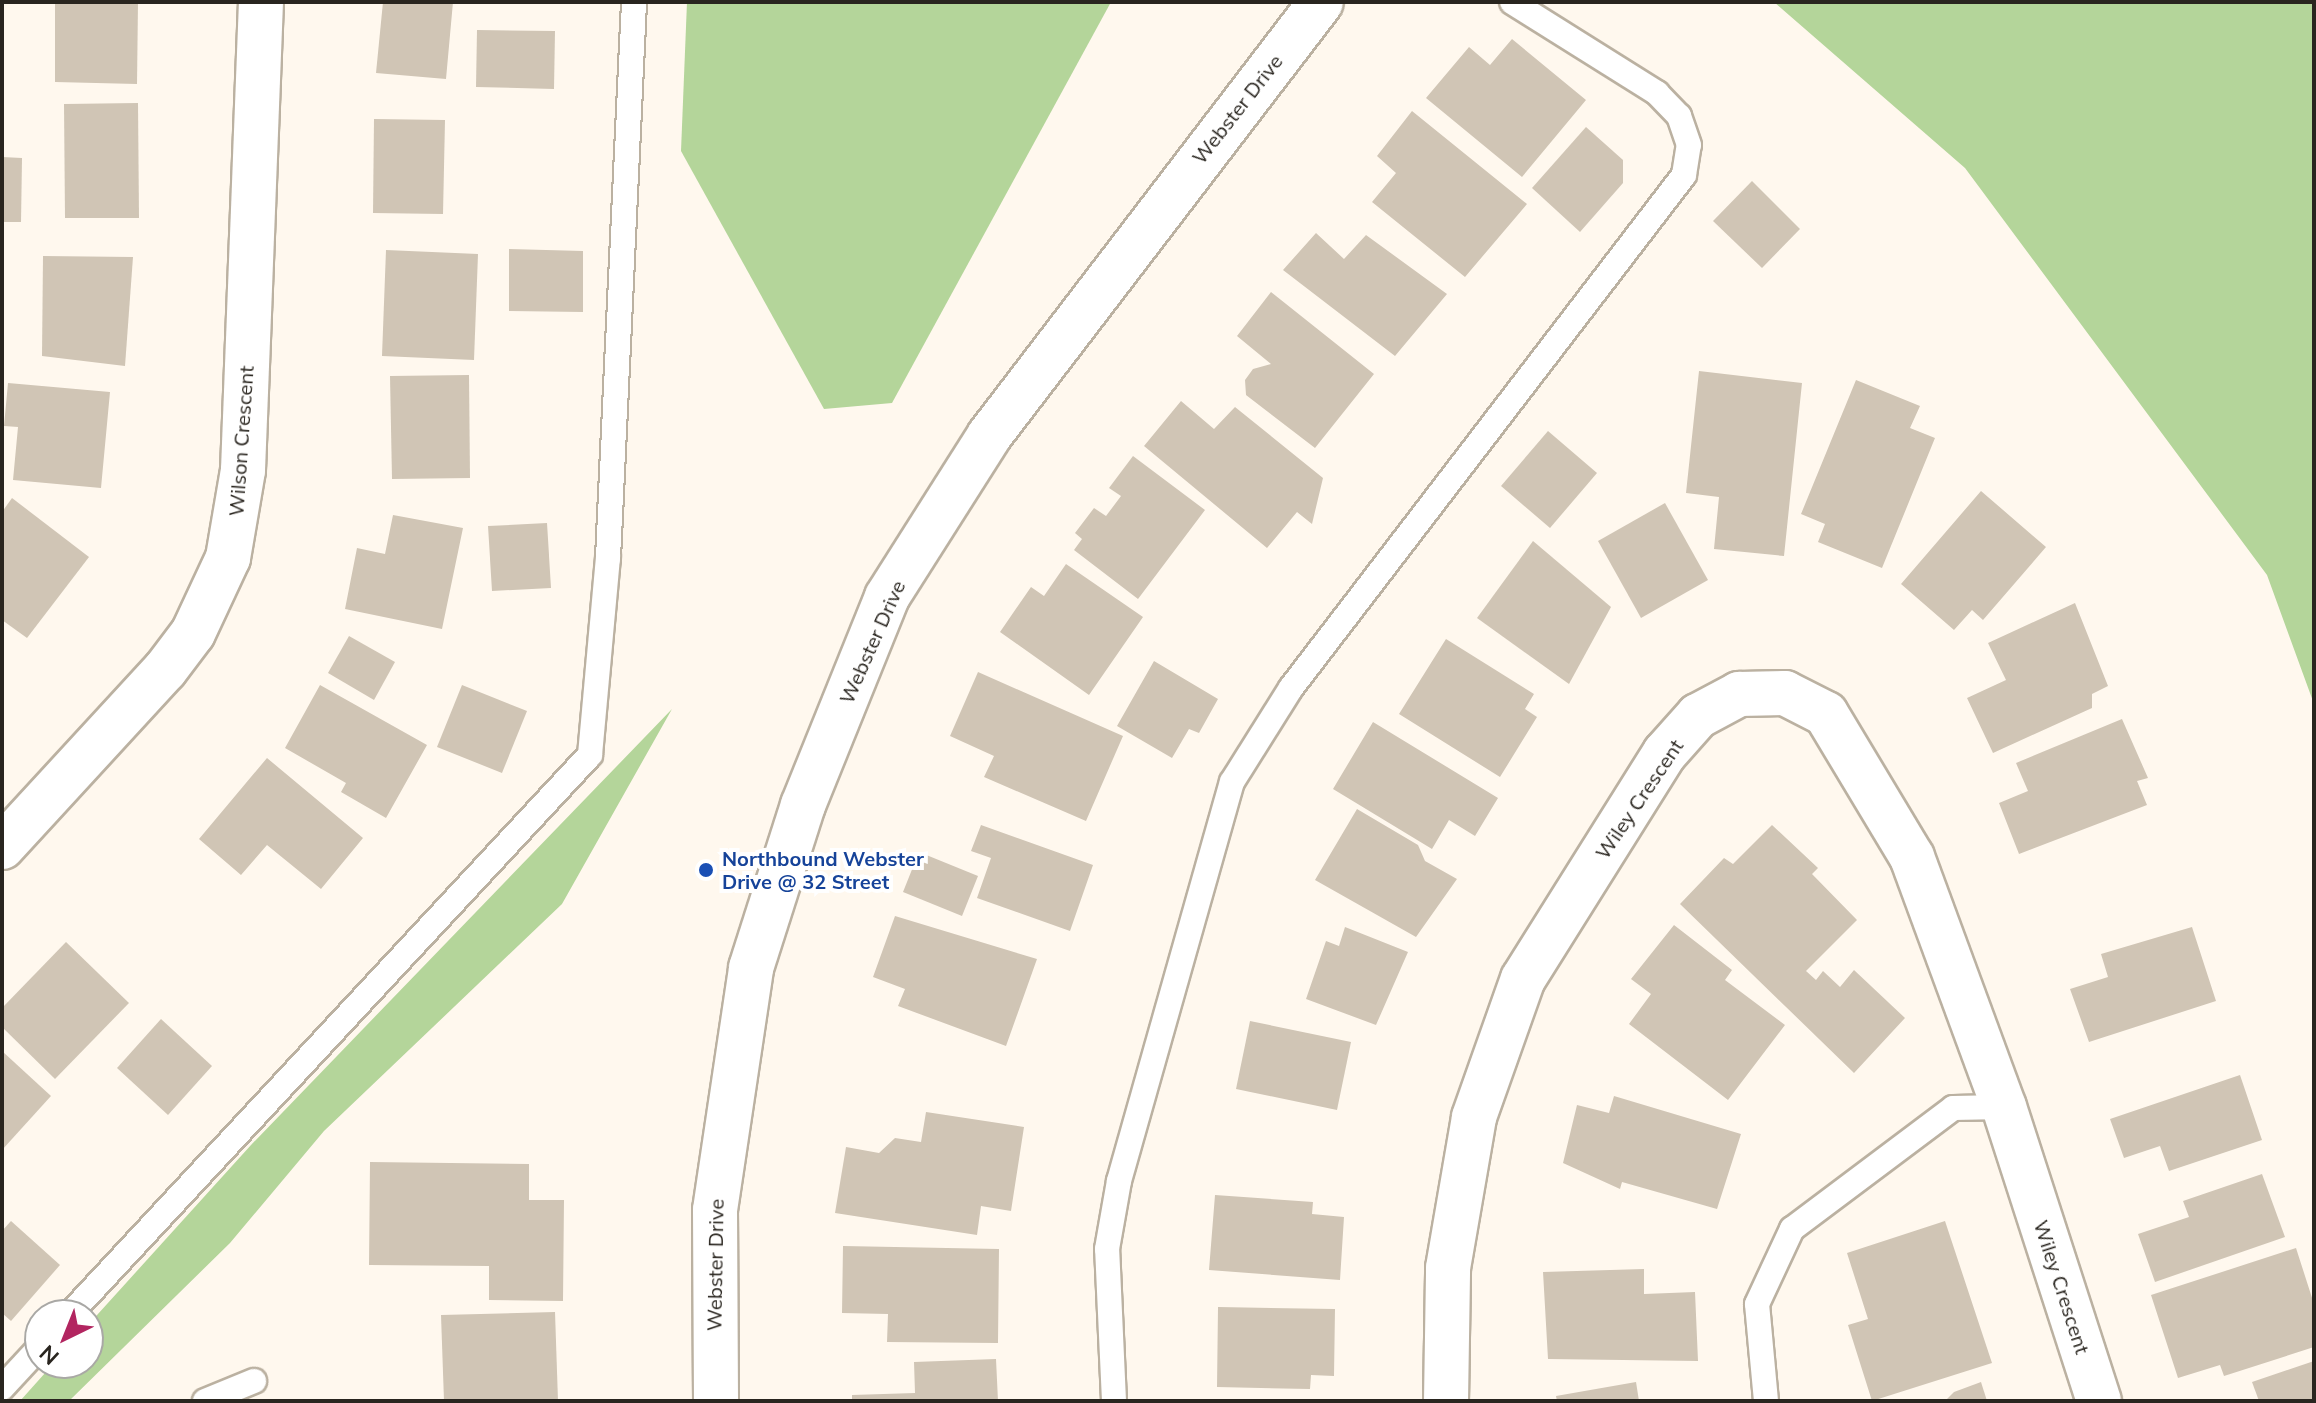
<!DOCTYPE html>
<style>
body{margin:0}
#map{position:relative;width:2316px;height:1403px;overflow:hidden;background:#fff8ee;font-family:Mulish,sans-serif}
div>[style]{position:absolute}
.green>*{inset:0;background:#b4d59a}
.building>*{inset:0;background:#d0c5b5}
.roads{filter:drop-shadow(2px 0 #bbb1a1) drop-shadow(-2px 0 #bbb1a1) drop-shadow(0 2px #bbb1a1) drop-shadow(0 -2px #bbb1a1)}
.service>*{height:24px;margin:-12px;padding:0 12px;transform-origin:12px;border-radius:12px;background:#fff}
.minor>*{height:44px;margin:-22px;padding:0 22px;transform-origin:22px;border-radius:22px;background:#fff}
.tertiary>*{height:44px;margin:-22px;padding:0 22px;transform-origin:22px;border-radius:22px;background:#fff}
.dots>*{width:22px;height:22px;translate:-50% -50%;box-sizing:border-box;border:4px solid #fff;border-radius:50%}
span{translate:-50% -50%;white-space:nowrap;text-align:center;line-height:1.15;-webkit-text-stroke:8px #fff;paint-order:stroke}
.street-label{font-size:20px;color:#29251f}
.transit-label{font-size:20px;color:#164399;font-weight:700}
.left{translate:0 -50%;text-align:left}
.frame{position:absolute;inset:0;border:4px solid #29251f;pointer-events:none}
.north{position:absolute;left:24px;top:1299px;width:80px;height:80px;box-sizing:border-box;background:#fff;border:2px solid #a9a8a5;border-radius:50%;rotate:223deg;font-size:22px;font-weight:700;line-height:32px;text-align:center;color:#29251f}
.north::after{content:'';display:block;margin:auto;width:28px;height:36px;background:#b22560;clip-path:polygon(50% 0,100% 100%,50% 72%,0 100%)}
</style>
<div id="map">
<div class="green">
<i style="clip-path:polygon(687px 2px,1111px 2px,892px 403px,824px 409px,681px 151px)"></i>
<i style="clip-path:polygon(1774px 2px,2314px 2px,2314px 704px,2267px 575px,1965px 168px)"></i>
<i style="clip-path:polygon(672px 709px,562px 904px,324px 1131px,230px 1243px,69px 1401px,20px 1401px,54px 1363px,88px 1363px,88px 1325px,251px 1145px)"></i>
</div>
<div class="building">
<i style="clip-path:polygon(55px 2px,138px 2px,137px 84px,55px 82px)"></i>
<i style="clip-path:polygon(383px 2px,453px 2px,446px 79px,376px 73px)"></i>
<i style="clip-path:polygon(477px 30px,555px 31px,554px 89px,476px 87px)"></i>
<i style="clip-path:polygon(1512px 39px,1586px 100px,1522px 177px,1426px 98px,1469px 47px,1490px 65px)"></i>
<i style="clip-path:polygon(138px 103px,139px 218px,65px 218px,64px 104px)"></i>
<i style="clip-path:polygon(1412px 111px,1527px 204px,1465px 277px,1372px 202px,1396px 173px,1377px 156px)"></i>
<i style="clip-path:polygon(374px 119px,445px 120px,443px 214px,373px 213px)"></i>
<i style="clip-path:polygon(1586px 127px,1623px 160px,1623px 183px,1580px 232px,1532px 188px)"></i>
<i style="clip-path:polygon(2px 157px,22px 158px,21px 222px,2px 222px)"></i>
<i style="clip-path:polygon(1752px 181px,1800px 229px,1762px 268px,1713px 221px)"></i>
<i style="clip-path:polygon(1316px 233px,1344px 259px,1366px 235px,1447px 294px,1395px 356px,1283px 270px)"></i>
<i style="clip-path:polygon(509px 249px,583px 251px,583px 312px,509px 311px)"></i>
<i style="clip-path:polygon(386px 250px,478px 254px,474px 360px,382px 356px)"></i>
<i style="clip-path:polygon(43px 256px,133px 257px,125px 366px,42px 356px)"></i>
<i style="clip-path:polygon(1271px 292px,1374px 374px,1315px 448px,1246px 395px,1245px 380px,1253px 369px,1271px 364px,1237px 336px)"></i>
<i style="clip-path:polygon(1699px 371px,1802px 383px,1784px 556px,1714px 549px,1719px 497px,1686px 493px)"></i>
<i style="clip-path:polygon(469px 375px,470px 478px,392px 479px,390px 376px)"></i>
<i style="clip-path:polygon(1856px 380px,1920px 406px,1910px 428px,1935px 438px,1882px 568px,1818px 542px,1825px 524px,1801px 514px)"></i>
<i style="clip-path:polygon(8px 383px,110px 392px,101px 488px,13px 480px,18px 427px,4px 426px)"></i>
<i style="clip-path:polygon(1181px 401px,1214px 429px,1235px 407px,1323px 478px,1312px 524px,1297px 512px,1267px 548px,1144px 446px)"></i>
<i style="clip-path:polygon(1548px 431px,1597px 473px,1550px 528px,1501px 486px)"></i>
<i style="clip-path:polygon(1133px 456px,1205px 510px,1138px 599px,1074px 550px,1082px 539px,1075px 533px,1094px 508px,1106px 516px,1121px 496px,1109px 488px)"></i>
<i style="clip-path:polygon(1981px 491px,2046px 547px,1983px 620px,1972px 610px,1954px 630px,1901px 584px)"></i>
<i style="clip-path:polygon(12px 498px,89px 557px,27px 638px,2px 620px,2px 512px)"></i>
<i style="clip-path:polygon(1665px 503px,1708px 580px,1641px 618px,1598px 541px)"></i>
<i style="clip-path:polygon(393px 515px,463px 528px,442px 629px,345px 609px,357px 548px,385px 554px)"></i>
<i style="clip-path:polygon(547px 523px,551px 588px,492px 591px,488px 526px)"></i>
<i style="clip-path:polygon(1533px 541px,1611px 607px,1569px 684px,1477px 618px)"></i>
<i style="clip-path:polygon(1066px 564px,1143px 617px,1089px 695px,1000px 632px,1031px 587px,1044px 596px)"></i>
<i style="clip-path:polygon(2075px 603px,2108px 686px,2092px 694px,2092px 708px,1993px 753px,1967px 698px,2006px 680px,1988px 643px)"></i>
<i style="clip-path:polygon(349px 636px,395px 662px,374px 700px,328px 673px)"></i>
<i style="clip-path:polygon(1446px 639px,1534px 694px,1525px 709px,1537px 717px,1500px 777px,1399px 714px)"></i>
<i style="clip-path:polygon(1154px 661px,1218px 699px,1199px 733px,1189px 729px,1172px 758px,1117px 726px)"></i>
<i style="clip-path:polygon(978px 672px,1123px 736px,1086px 821px,984px 777px,994px 756px,950px 736px)"></i>
<i style="clip-path:polygon(320px 685px,427px 745px,386px 818px,341px 792px,346px 783px,285px 748px)"></i>
<i style="clip-path:polygon(462px 685px,527px 711px,502px 773px,437px 747px)"></i>
<i style="clip-path:polygon(2122px 719px,2148px 778px,2137px 781px,2147px 805px,2019px 854px,1999px 803px,2028px 791px,2016px 763px)"></i>
<i style="clip-path:polygon(1373px 722px,1498px 798px,1475px 836px,1449px 820px,1432px 849px,1333px 789px)"></i>
<i style="clip-path:polygon(267px 758px,363px 838px,321px 889px,267px 845px,241px 875px,199px 839px)"></i>
<i style="clip-path:polygon(1357px 809px,1418px 845px,1425px 861px,1457px 879px,1416px 937px,1315px 880px)"></i>
<i style="clip-path:polygon(981px 825px,1093px 865px,1070px 931px,977px 898px,991px 858px,971px 851px)"></i>
<i style="clip-path:polygon(1772px 825px,1818px 868px,1812px 874px,1857px 920px,1806px 971px,1816px 980px,1823px 971px,1840px 987px,1854px 970px,1905px 1018px,1854px 1073px,1680px 904px,1724px 858px,1733px 864px)"></i>
<i style="clip-path:polygon(919px 852px,978px 876px,962px 916px,903px 892px)"></i>
<i style="clip-path:polygon(895px 916px,1037px 959px,1006px 1046px,898px 1006px,905px 989px,873px 977px)"></i>
<i style="clip-path:polygon(1674px 925px,1732px 970px,1725px 980px,1785px 1025px,1728px 1100px,1629px 1024px,1651px 994px,1631px 979px)"></i>
<i style="clip-path:polygon(1345px 927px,1408px 952px,1376px 1025px,1306px 999px,1326px 941px,1339px 946px)"></i>
<i style="clip-path:polygon(2192px 927px,2216px 1001px,2089px 1042px,2070px 989px,2108px 977px,2101px 954px)"></i>
<i style="clip-path:polygon(66px 942px,129px 1003px,55px 1079px,2px 1027px,2px 1008px)"></i>
<i style="clip-path:polygon(161px 1019px,212px 1066px,168px 1115px,117px 1068px)"></i>
<i style="clip-path:polygon(1250px 1021px,1351px 1042px,1337px 1110px,1236px 1089px)"></i>
<i style="clip-path:polygon(2px 1051px,51px 1096px,2px 1150px)"></i>
<i style="clip-path:polygon(2240px 1075px,2262px 1140px,2169px 1171px,2160px 1146px,2124px 1158px,2110px 1119px)"></i>
<i style="clip-path:polygon(1614px 1096px,1741px 1134px,1717px 1209px,1622px 1182px,1620px 1189px,1563px 1163px,1577px 1105px,1609px 1113px)"></i>
<i style="clip-path:polygon(926px 1112px,1024px 1127px,1011px 1211px,981px 1206px,977px 1235px,835px 1213px,846px 1147px,879px 1153px,895px 1138px,921px 1142px)"></i>
<i style="clip-path:polygon(370px 1162px,529px 1164px,529px 1200px,564px 1200px,563px 1301px,489px 1300px,489px 1266px,369px 1265px)"></i>
<i style="clip-path:polygon(2262px 1174px,2285px 1237px,2155px 1282px,2138px 1234px,2189px 1217px,2183px 1201px)"></i>
<i style="clip-path:polygon(1215px 1195px,1313px 1202px,1312px 1214px,1344px 1217px,1340px 1280px,1209px 1270px)"></i>
<i style="clip-path:polygon(11px 1221px,60px 1265px,11px 1321px,2px 1313px,2px 1231px)"></i>
<i style="clip-path:polygon(1945px 1221px,1992px 1363px,1872px 1401px,1848px 1325px,1868px 1319px,1847px 1253px)"></i>
<i style="clip-path:polygon(843px 1246px,999px 1249px,998px 1343px,887px 1342px,888px 1314px,842px 1313px)"></i>
<i style="clip-path:polygon(2296px 1248px,2314px 1304px,2314px 1347px,2224px 1376px,2220px 1365px,2178px 1378px,2151px 1295px)"></i>
<i style="clip-path:polygon(1644px 1269px,1644px 1294px,1695px 1292px,1698px 1361px,1548px 1359px,1543px 1272px)"></i>
<i style="clip-path:polygon(1218px 1307px,1335px 1309px,1334px 1376px,1311px 1375px,1310px 1389px,1217px 1387px)"></i>
<i style="clip-path:polygon(555px 1312px,558px 1401px,444px 1401px,441px 1315px)"></i>
<i style="clip-path:polygon(996px 1359px,998px 1401px,852px 1401px,852px 1395px,915px 1393px,914px 1362px)"></i>
<i style="clip-path:polygon(2314px 1361px,2314px 1401px,2259px 1401px,2252px 1382px)"></i>
<i style="clip-path:polygon(1636px 1382px,1639px 1401px,1557px 1401px,1556px 1396px)"></i>
<i style="clip-path:polygon(1981px 1382px,1987px 1401px,1945px 1401px,1954px 1392px)"></i>
</div>
<div class="roads">
<div class="service">
<i style="left:69px;top:1315px;width:765px;rotate:-47.07deg"></i>
<i style="left:590px;top:755px;width:198px;rotate:-84.8deg"></i>
<i style="left:608px;top:558px;width:557px;rotate:-87.32deg"></i>
<i style="left:2px;top:1388px;width:56px;rotate:-47.2deg"></i>
<i style="left:205px;top:1401px;width:53px;rotate:-22.2deg"></i>
<i style="left:1114px;top:1401px;width:152px;rotate:-92.6deg"></i>
<i style="left:1107px;top:1249px;width:69px;rotate:-80deg"></i>
<i style="left:1119px;top:1181px;width:415px;rotate:-74.2deg"></i>
<i style="left:1232px;top:782px;width:111px;rotate:-57.9deg"></i>
<i style="left:1291px;top:688px;width:646px;rotate:-52.54deg"></i>
<i style="left:1684px;top:175px;width:30px;rotate:-81deg"></i>
<i style="left:1689px;top:145px;width:31px;rotate:-109deg"></i>
<i style="left:1679px;top:116px;width:32px;rotate:-134deg"></i>
<i style="left:1657px;top:93px;width:171px;rotate:-147.9deg"></i>
<i style="left:1766px;top:1401px;width:97px;rotate:-95.3deg"></i>
<i style="left:1757px;top:1304px;width:83px;rotate:-65deg"></i>
<i style="left:1792px;top:1229px;width:201px;rotate:-36.9deg"></i>
<i style="left:1953px;top:1108px;width:51px;rotate:-1.1deg"></i>
</div>
<div class="minor">
<i style="left:2px;top:847px;width:241px;rotate:-47.4deg"></i>
<i style="left:165px;top:670px;width:46px;rotate:-52.9deg"></i>
<i style="left:193px;top:633px;width:83px;rotate:-65deg"></i>
<i style="left:228px;top:558px;width:89px;rotate:-80.3deg"></i>
<i style="left:243px;top:470px;width:468px;rotate:-87.8deg"></i>
<i style="left:1446px;top:1401px;width:133px;rotate:-89.1deg"></i>
<i style="left:1448px;top:1268px;width:153px;rotate:-80.2deg"></i>
<i style="left:1474px;top:1117px;width:146px;rotate:-70.5deg"></i>
<i style="left:1523px;top:979px;width:267px;rotate:-57.9deg"></i>
<i style="left:1665px;top:753px;width:50px;rotate:-48.3deg"></i>
<i style="left:1698px;top:716px;width:47px;rotate:-28.2deg"></i>
<i style="left:1739px;top:694px;width:46px;rotate:-1.2deg"></i>
<i style="left:1785px;top:693px;width:46px;rotate:27.1deg"></i>
<i style="left:1826px;top:714px;width:167px;rotate:59deg"></i>
<i style="left:1912px;top:857px;width:266px;rotate:69.8deg"></i>
<i style="left:2004px;top:1107px;width:309px;rotate:72.1deg"></i>
</div>
<div class="tertiary">
<i style="left:716px;top:1401px;width:191px;rotate:-90.3deg"></i>
<i style="left:715px;top:1210px;width:245px;rotate:-81.5deg"></i>
<i style="left:751px;top:968px;width:171px;rotate:-72.3deg"></i>
<i style="left:803px;top:805px;width:224px;rotate:-68deg"></i>
<i style="left:887px;top:597px;width:191px;rotate:-57.6deg"></i>
<i style="left:989px;top:436px;width:546px;rotate:-52.58deg"></i>
</div>
</div>
<div class="dots">
<i style="left:706px;top:870px;background:#1a4fb4"></i>
</div>
<div class="street-label">
<span style="left:1237px;top:109px;rotate:-52deg">Webster Drive</span>
<span style="left:241px;top:441px;rotate:-86deg">Wilson Crescent</span>
<span style="left:872px;top:642px;rotate:-66deg">Webster Drive</span>
<span style="left:1639px;top:799px;rotate:-56deg">Wiley Crescent</span>
<span style="left:715px;top:1265px;rotate:-89deg">Webster Drive</span>
<span style="left:2062px;top:1287px;rotate:72deg">Wiley Crescent</span>
</div>
<div class="transit-label">
<span class="left" style="left:722px;top:870px">Northbound Webster<br>Drive @ 32 Street</span>
</div>
<div class="frame"></div>
<div class="north">N</div>
</div>
